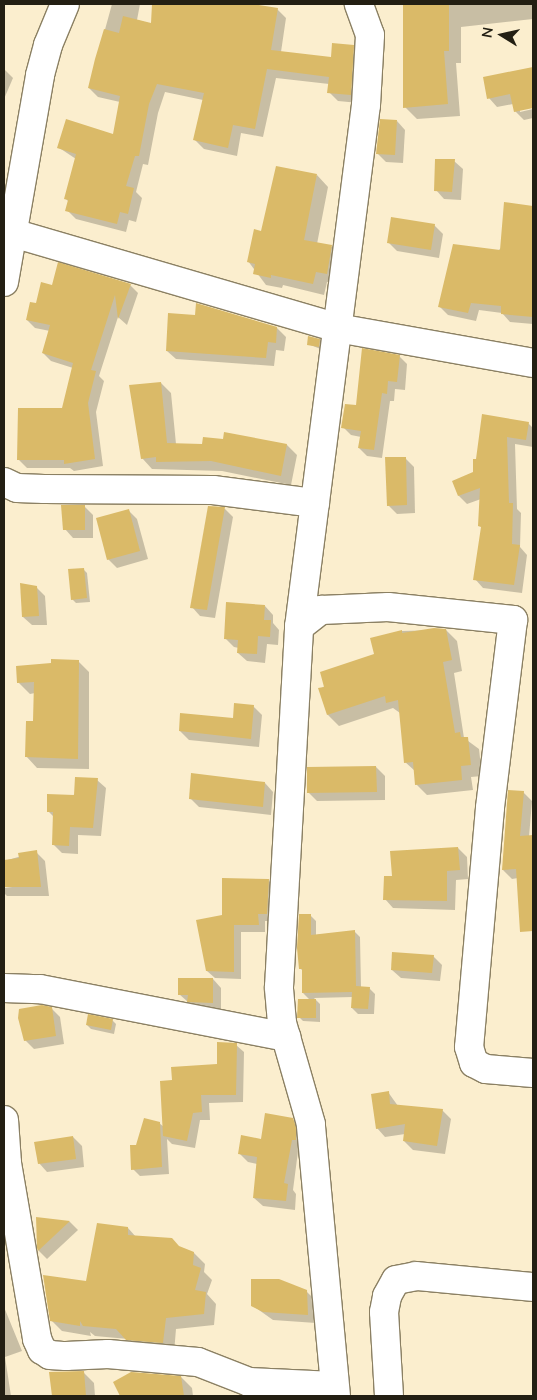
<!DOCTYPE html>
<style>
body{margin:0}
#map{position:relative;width:537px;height:1400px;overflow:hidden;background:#fbeece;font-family:Mulish,sans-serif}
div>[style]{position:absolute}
.shadow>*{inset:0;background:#0003}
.building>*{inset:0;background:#daba68}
.roads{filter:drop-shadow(1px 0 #8b8063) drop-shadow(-1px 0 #8b8063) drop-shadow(0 1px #8b8063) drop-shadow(0 -1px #8b8063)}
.minor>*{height:28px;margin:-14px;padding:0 14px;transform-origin:14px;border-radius:14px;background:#fff}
span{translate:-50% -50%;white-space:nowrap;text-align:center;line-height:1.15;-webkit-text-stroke:5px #fbeece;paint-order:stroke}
.frame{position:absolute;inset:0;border:5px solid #231f13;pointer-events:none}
.north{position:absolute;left:477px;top:10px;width:50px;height:50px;-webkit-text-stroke:4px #fbeece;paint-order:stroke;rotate:280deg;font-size:14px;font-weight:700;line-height:20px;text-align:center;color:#231f13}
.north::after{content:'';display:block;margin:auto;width:18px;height:22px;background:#231f13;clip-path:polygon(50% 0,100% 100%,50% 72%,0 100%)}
</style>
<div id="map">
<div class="shadow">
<i style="clip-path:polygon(112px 4px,140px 4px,137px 20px,174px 30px,177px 4px,243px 4px,277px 9px,286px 18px,281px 52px,332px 58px,353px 46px,362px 55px,359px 103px,338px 101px,329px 92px,329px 84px,276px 78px,263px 137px,241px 133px,237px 156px,204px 149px,195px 140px,203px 100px,165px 92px,158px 113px,148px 165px,143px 164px,136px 192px,142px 198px,136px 222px,129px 220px,126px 232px,76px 219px,67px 210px,69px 202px,65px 198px,76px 159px,58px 147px,114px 135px,120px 102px,98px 97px,89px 88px)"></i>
<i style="clip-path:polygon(404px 4px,533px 4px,533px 19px,461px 27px,461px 63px,456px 63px,460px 116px,417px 119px,405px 107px)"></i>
<i style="clip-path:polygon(4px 69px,13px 78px,4px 99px)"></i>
<i style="clip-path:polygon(533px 69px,533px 107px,520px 109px,520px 112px,533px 109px,533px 118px,524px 120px,515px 111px,513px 104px,497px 107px,489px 98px,485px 78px)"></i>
<i style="clip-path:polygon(397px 121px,405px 130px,403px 163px,386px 162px,377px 153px)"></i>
<i style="clip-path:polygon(454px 161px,463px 169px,461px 200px,444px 199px,436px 190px)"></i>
<i style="clip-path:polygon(317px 175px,328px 187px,317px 244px,332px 247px,343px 258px,338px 284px,327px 282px,324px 295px,283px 285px,282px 288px,266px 285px,248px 261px,261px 232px)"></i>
<i style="clip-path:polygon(529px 221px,533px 222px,533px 324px,510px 322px,502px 313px,479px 310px,476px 321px,448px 315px,440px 307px)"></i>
<i style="clip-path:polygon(434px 225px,443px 234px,439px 258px,397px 251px,388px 242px)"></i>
<i style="clip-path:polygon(130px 285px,138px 293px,127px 325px,118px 317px,99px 376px,104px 381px,96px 412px,103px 466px,74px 471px,70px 468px,27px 468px,19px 460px,63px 409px,73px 368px,51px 361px,43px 353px,50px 331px,35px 328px,27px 320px,53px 286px)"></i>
<i style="clip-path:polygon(277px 328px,286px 337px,284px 351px,276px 350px,274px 366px,176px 359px,167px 351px)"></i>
<i style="clip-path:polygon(320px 340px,324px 345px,323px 350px,308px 344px)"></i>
<i style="clip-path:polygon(399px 356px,407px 364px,405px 390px,395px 389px,394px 401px,390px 401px,382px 458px,367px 456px,359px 448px,361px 437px,351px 435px,343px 427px)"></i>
<i style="clip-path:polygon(161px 383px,171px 393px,176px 444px,287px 445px,297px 455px,291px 485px,222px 471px,152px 469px,142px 458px)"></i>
<i style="clip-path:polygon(484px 416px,528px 423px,533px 428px,533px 447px,515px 444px,517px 509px,521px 513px,520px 547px,527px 555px,522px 593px,483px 588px,475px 579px,482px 528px,481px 499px,467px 504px,459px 496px,453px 482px,475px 473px)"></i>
<i style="clip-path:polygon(405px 458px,414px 467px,415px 513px,397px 514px,388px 505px)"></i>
<i style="clip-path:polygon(84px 506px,93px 515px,93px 538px,73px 538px,65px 529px)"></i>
<i style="clip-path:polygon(209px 507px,225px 509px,233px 517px,215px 618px,200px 616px,192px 607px)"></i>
<i style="clip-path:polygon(128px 510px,137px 519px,148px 559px,117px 568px,108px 559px)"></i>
<i style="clip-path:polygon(83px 569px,87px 573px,90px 602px,76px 603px,72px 599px)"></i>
<i style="clip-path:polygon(36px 587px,45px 596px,47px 625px,32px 625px,23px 617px)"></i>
<i style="clip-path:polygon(265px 606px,273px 615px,273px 623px,279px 630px,278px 645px,267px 644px,265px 663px,247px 661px,238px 653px,239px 648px,234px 647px,225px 638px)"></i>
<i style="clip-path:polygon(446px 630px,457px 641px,462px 671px,454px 673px,464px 738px,479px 749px,482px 776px,471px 777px,473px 790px,427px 795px,416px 784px,415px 771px,405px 762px,400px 713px,393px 708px,339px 726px,328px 715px,320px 689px,375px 655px,401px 631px)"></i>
<i style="clip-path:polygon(78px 661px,89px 672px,89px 769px,37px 768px,26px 756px,34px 723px,35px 693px,30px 694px,18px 682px)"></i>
<i style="clip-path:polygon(253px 706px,262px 715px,259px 747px,189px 740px,180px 731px,234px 719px)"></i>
<i style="clip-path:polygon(376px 767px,385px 776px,385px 800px,317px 801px,308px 792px)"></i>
<i style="clip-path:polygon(97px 780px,106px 788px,101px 836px,78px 835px,78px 854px,62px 853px,53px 844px,54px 817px,48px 811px)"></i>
<i style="clip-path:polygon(265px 783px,273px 792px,271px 815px,199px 807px,190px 798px)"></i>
<i style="clip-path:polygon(509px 791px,523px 792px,532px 801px,529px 837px,533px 836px,533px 909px,528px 909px,518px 878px,512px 879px,503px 870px)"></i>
<i style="clip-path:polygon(458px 848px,467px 857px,468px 879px,456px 880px,455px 910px,393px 908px,385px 899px,393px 877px)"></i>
<i style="clip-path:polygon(evenodd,36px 852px,45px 861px,49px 896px,7px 896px,4px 893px,4px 861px,36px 852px,28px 883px,28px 885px,4px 888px,4px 886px,28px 883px)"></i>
<i style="clip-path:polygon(268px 880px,275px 887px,274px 921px,265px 921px,265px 932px,241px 932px,241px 979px,215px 978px,207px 971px,223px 916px)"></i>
<i style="clip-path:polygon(310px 915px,316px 921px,316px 935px,354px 931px,360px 937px,361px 987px,369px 988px,375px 994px,374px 1014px,358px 1014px,352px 1008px,353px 997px,314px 998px,320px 1004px,320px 1022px,303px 1021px,299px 1017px,310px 1000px,303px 993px,304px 972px,301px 969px)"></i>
<i style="clip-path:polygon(433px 956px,442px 965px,440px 981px,401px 978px,392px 970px)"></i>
<i style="clip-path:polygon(213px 979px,221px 988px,221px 1011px,197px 1010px,179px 994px)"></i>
<i style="clip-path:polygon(52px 1009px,60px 1017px,64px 1044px,34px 1049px,25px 1040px)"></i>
<i style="clip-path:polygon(112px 1020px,116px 1024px,114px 1034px,91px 1029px,87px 1025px)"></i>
<i style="clip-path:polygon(236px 1045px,244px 1052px,243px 1102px,209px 1103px,210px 1120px,200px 1120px,195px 1148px,172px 1144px,167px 1139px,169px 1174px,140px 1176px,133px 1169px,137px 1146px,159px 1123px,164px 1127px,173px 1081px,218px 1065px)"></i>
<i style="clip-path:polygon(388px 1092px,398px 1106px,442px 1110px,451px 1119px,445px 1154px,413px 1150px,404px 1141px,405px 1134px,385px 1137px,377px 1128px)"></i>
<i style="clip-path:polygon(292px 1119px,301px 1128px,293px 1190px,296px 1194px,295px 1210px,263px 1206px,254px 1198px,257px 1164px,248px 1162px,239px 1153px)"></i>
<i style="clip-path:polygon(73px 1137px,82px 1146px,84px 1167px,47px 1172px,39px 1163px)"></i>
<i style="clip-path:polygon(37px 1218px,70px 1222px,78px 1230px,47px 1259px,39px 1251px)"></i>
<i style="clip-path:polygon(128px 1228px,136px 1237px,194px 1253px,205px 1264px,204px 1272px,212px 1280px,207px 1294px,216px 1304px,214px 1325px,176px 1329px,174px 1353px,139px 1350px,128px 1339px,95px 1336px,90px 1332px,91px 1336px,62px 1331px,51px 1320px,87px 1283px)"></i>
<i style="clip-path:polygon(307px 1292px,315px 1300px,316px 1323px,273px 1320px,252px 1305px)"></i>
<i style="clip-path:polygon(4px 1307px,22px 1351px,5px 1357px,11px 1396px,4px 1396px)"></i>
<i style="clip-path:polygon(83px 1372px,94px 1383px,95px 1396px,53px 1396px,50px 1373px)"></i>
<i style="clip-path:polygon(181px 1377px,192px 1388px,193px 1396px,122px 1396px,114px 1382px)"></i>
</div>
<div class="building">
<i style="clip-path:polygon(152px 4px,252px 4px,278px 8px,271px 50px,331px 57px,332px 43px,354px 45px,351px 95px,327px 93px,329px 77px,267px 69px,255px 129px,233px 125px,228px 148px,193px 140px,204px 93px,157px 84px,149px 104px,139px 156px,135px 156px,126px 186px,134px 188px,128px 214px,120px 212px,117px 224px,65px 211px,68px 200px,64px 199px,76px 154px,57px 148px,66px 119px,113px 134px,120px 96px,88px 88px,95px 59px,104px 29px,119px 33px,123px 16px,151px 23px)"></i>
<i style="clip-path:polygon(403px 4px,449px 4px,449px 51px,444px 51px,448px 104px,403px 108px)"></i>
<i style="clip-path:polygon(533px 67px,533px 108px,514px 112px,510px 94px,487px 99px,483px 77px)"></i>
<i style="clip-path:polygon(380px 119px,397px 120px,395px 155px,376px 154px)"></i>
<i style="clip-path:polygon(435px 159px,455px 159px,452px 192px,434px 191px)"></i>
<i style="clip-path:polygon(276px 166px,317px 174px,304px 240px,332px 245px,327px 274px,316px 272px,313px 284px,271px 275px,271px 278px,253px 274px,255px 264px,247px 262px,254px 229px,261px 231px)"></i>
<i style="clip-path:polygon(504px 202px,533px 206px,533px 317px,501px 314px,501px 306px,471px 303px,468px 313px,438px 307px,453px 244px,500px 250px)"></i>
<i style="clip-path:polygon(391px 217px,435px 224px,431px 250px,387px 243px)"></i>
<i style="clip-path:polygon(58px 262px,131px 284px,118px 319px,115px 295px,91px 370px,96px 371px,88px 403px,95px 459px,64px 464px,64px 460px,17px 460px,18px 408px,62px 408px,73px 363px,42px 353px,50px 325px,26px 320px,30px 302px,36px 303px,41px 282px,52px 285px)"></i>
<i style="clip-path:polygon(196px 303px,277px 327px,276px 343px,268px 342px,266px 358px,166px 351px,168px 313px,195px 315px)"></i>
<i style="clip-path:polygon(308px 336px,320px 339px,319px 347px,307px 345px)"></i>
<i style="clip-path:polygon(362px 348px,400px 355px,397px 382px,388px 381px,387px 394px,382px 393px,374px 450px,358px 448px,361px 431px,341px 428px,345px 404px,356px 405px)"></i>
<i style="clip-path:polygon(161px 382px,167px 443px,202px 444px,203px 437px,223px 439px,224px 432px,287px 444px,281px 476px,211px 461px,156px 462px,156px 457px,141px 459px,129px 385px)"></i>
<i style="clip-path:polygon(482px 414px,529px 422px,526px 440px,507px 437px,509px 503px,513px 503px,512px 544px,520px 545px,514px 585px,473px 580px,481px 527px,478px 526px,480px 488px,458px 496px,452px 481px,473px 472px,473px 459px,476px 459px)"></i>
<i style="clip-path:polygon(385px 457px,406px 457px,407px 505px,387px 506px)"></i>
<i style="clip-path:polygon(61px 505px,85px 505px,85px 530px,63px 530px)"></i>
<i style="clip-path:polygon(208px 506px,225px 507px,207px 610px,190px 608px)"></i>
<i style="clip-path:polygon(129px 509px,140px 551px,107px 560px,96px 518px)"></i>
<i style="clip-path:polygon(84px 568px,87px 598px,71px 600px,68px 569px)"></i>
<i style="clip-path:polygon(20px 583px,37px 586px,39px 616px,22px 617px)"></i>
<i style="clip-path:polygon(226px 602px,265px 605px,264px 620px,271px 620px,270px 637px,258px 636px,257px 654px,237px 653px,238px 640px,224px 639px)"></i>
<i style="clip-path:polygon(434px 628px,446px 629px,452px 660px,443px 662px,455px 733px,460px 732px,461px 737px,468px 737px,471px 765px,461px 766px,462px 780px,415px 785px,413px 762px,404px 763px,398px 700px,386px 703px,385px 696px,327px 715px,318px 688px,324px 687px,320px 672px,374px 654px,370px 638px,402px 630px,402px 633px)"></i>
<i style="clip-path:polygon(51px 659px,79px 660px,78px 759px,25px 757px,26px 721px,33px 721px,34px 682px,17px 683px,16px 666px,51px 663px)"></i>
<i style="clip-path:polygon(234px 703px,254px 705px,251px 739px,179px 731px,180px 713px,233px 718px)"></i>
<i style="clip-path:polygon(376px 766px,377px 792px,307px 793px,307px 767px)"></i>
<i style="clip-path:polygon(191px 773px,265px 782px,263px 807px,189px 799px)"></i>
<i style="clip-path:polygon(75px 777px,98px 778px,93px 828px,70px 827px,69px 846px,52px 845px,53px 812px,47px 812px,47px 794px,74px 795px)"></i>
<i style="clip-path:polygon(508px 790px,524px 791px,520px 836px,533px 835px,533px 931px,520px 932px,516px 869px,502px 870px)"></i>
<i style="clip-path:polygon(458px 847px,460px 870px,447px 871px,447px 901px,383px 900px,384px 876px,392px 876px,390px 851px)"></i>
<i style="clip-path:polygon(37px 850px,41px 887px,4px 887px,4px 860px,19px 858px,18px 853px)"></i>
<i style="clip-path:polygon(222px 878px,269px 879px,267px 914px,258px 914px,259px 925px,234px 925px,234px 972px,206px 971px,196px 920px,222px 915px)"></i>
<i style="clip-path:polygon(299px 914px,311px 914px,311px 935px,355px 930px,356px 986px,370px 987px,368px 1009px,351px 1008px,352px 992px,302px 993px,302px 969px,299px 969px,297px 948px)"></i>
<i style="clip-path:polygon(392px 952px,434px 955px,432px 973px,391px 970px)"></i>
<i style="clip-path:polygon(178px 978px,213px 978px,213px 1003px,187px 1002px,188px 995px,178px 995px)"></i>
<i style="clip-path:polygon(298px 999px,316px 999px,316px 1018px,297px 1018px)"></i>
<i style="clip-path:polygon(42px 1005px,52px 1007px,56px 1036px,24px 1041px,18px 1018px,19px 1009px)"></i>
<i style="clip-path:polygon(88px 1014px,113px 1019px,111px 1030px,86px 1025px)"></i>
<i style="clip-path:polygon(217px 1042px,237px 1043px,236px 1095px,201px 1095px,202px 1112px,193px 1113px,187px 1141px,163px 1136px,160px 1081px,172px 1080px,171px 1067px,217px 1064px)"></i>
<i style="clip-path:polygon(389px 1091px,390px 1104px,443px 1109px,437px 1146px,403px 1141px,405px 1124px,376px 1129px,371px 1094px)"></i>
<i style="clip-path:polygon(265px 1113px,293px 1118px,296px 1127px,296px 1140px,292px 1140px,284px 1183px,288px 1184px,286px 1201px,253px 1198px,257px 1157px,238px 1154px,241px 1135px,261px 1139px)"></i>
<i style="clip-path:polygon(144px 1118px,160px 1122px,162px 1167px,131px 1170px,130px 1145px,136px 1145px)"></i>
<i style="clip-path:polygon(73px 1136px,76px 1159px,38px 1164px,34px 1142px)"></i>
<i style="clip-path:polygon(36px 1217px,70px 1221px,38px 1251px,37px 1248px)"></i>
<i style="clip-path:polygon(97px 1223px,128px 1227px,128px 1235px,172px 1238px,179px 1246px,194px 1252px,193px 1265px,201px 1268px,195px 1290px,206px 1292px,204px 1314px,166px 1318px,163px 1343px,126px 1340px,116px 1329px,83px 1326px,80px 1321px,80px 1326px,50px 1321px,43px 1275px,86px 1281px)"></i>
<i style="clip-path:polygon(251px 1279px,279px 1279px,307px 1290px,308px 1315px,263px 1312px,251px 1306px)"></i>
<i style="clip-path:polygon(84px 1371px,86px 1396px,52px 1396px,49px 1372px)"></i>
<i style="clip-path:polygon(131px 1372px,181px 1376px,184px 1396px,120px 1396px,113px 1382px)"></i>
</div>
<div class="roads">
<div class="minor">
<i style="left:13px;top:233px;width:338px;rotate:16.3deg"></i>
<i style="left:337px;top:328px;width:199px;rotate:10.1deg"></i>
<i style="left:4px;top:282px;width:210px;rotate:-80.1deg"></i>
<i style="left:40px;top:75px;width:31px;rotate:-75deg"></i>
<i style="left:48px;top:45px;width:44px;rotate:-67.5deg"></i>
<i style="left:4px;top:482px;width:14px;rotate:25deg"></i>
<i style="left:17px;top:488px;width:27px;rotate:2deg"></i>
<i style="left:44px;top:489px;width:169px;rotate:0.3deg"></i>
<i style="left:213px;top:490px;width:103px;rotate:7.3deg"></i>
<i style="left:299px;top:627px;width:28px;rotate:-38deg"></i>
<i style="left:321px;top:610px;width:67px;rotate:-2.6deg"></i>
<i style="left:388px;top:607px;width:126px;rotate:5.9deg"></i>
<i style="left:513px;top:620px;width:189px;rotate:97deg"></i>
<i style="left:490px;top:808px;width:240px;rotate:95deg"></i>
<i style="left:469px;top:1047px;width:17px;rotate:73deg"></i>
<i style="left:474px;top:1063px;width:13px;rotate:27deg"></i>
<i style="left:486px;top:1069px;width:47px;rotate:4.9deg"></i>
<i style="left:4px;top:988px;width:36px;rotate:2deg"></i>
<i style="left:40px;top:989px;width:251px;rotate:11deg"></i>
<i style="left:4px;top:1120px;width:43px;rotate:86deg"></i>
<i style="left:7px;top:1163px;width:179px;rotate:80.3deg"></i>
<i style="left:37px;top:1339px;width:12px;rotate:66deg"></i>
<i style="left:42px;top:1350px;width:9px;rotate:32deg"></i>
<i style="left:50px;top:1355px;width:16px;rotate:4deg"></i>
<i style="left:66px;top:1356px;width:42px;rotate:-2.7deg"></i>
<i style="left:108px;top:1354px;width:90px;rotate:5.1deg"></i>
<i style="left:198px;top:1362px;width:55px;rotate:21.4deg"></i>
<i style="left:249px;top:1382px;width:85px;rotate:2.7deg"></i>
<i style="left:336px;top:1396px;width:273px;rotate:-95.3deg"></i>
<i style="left:311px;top:1124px;width:105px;rotate:-106deg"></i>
<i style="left:282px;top:1023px;width:36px;rotate:-95deg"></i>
<i style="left:279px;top:987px;width:361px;rotate:-86.8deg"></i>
<i style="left:299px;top:627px;width:526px;rotate:-82.69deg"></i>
<i style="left:366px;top:105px;width:70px;rotate:-86.7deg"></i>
<i style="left:370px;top:35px;width:33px;rotate:-110deg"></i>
<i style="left:389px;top:1396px;width:84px;rotate:-93.4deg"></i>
<i style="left:384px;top:1312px;width:16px;rotate:-79deg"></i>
<i style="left:387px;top:1296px;width:18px;rotate:-61deg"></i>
<i style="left:396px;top:1280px;width:20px;rotate:-11deg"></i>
<i style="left:416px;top:1276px;width:118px;rotate:5.4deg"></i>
</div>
</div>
<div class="frame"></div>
<div class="north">N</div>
</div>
